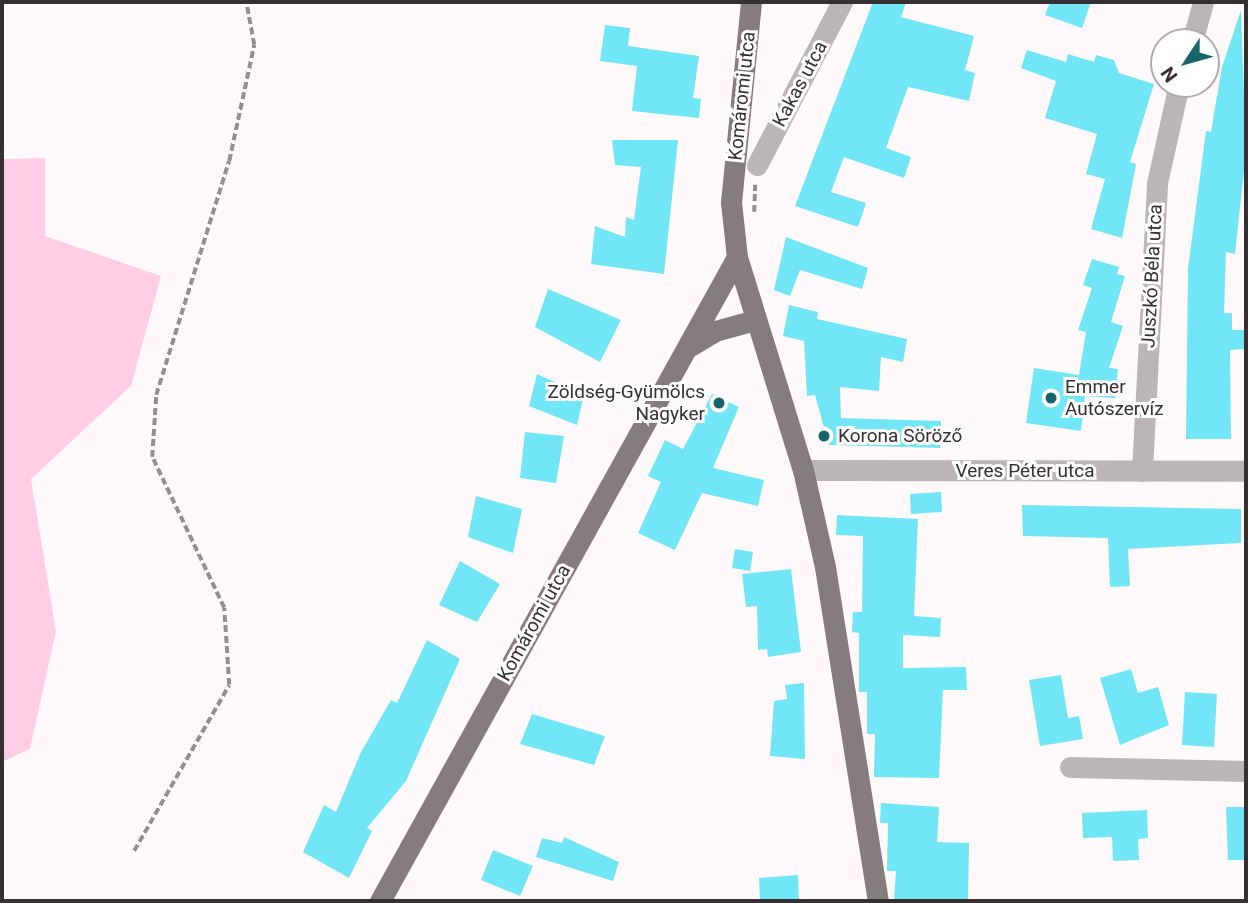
<!DOCTYPE html>
<meta charset="utf-8">
<style>
body{margin:0}
#map{position:relative;width:1248px;height:903px;overflow:hidden;background:#fff9fb;font-family:Roboto,sans-serif}
div>[style]{position:absolute}
.green>*{inset:0;background:#ffcee5}
.building>*{inset:0;background:#71e6f6}
.path>*{height:3.5px;margin-top:-1.75px;transform-origin:0;background:repeating-linear-gradient(90deg,#948e90 0 7px,transparent 0 10.5px)}
.minor>*{height:21px;margin:-10.5px;padding:0 10.5px;transform-origin:10.5px;border-radius:10.5px;background:#bcb5b8}
.major>*{height:21px;margin:-10.5px;padding:0 10.5px;transform-origin:10.5px;border-radius:10.5px;background:#867c80}
.dots>*{width:19px;height:19px;translate:-50% -50%;box-sizing:border-box;border:4px solid #fff;border-radius:50%}
span{translate:-50% -50%;white-space:nowrap;text-align:center;line-height:1.15;-webkit-text-stroke:6px #fff;paint-order:stroke}
.street-label{font-size:19px;color:#353032}
.poi-label{font-size:19px;color:#353032}
.left{translate:0 -50%;text-align:left}
.right{translate:-100% -50%;text-align:right}
.frame{position:absolute;inset:0;border:4px solid #353032;pointer-events:none}
.north{position:absolute;left:1150px;top:28px;width:70px;height:70px;box-sizing:border-box;background:#fff;border:2px solid #aeacad;border-radius:50%;rotate:234deg;font-size:19px;font-weight:700;line-height:28px;text-align:center;color:#353032}
.north::after{content:'';display:block;margin:auto;width:24px;height:32px;background:#17646d;clip-path:polygon(50% 0,100% 100%,50% 72%,0 100%)}
</style>
<div id="map">
<div class="green">
<i style="clip-path:polygon(45px 158px,45px 236px,161px 276px,131px 386px,31px 479px,56px 631px,30px 749px,2px 762px,2px 159px)"></i>
</div>
<div class="building">
<i style="clip-path:polygon(873px 2px,906px 2px,901px 17px,974px 36px,965px 70px,975px 73px,969px 101px,908px 87px,886px 148px,911px 157px,904px 178px,844px 157px,831px 192px,866px 203px,858px 227px,795px 206px)"></i>
<i style="clip-path:polygon(1050px 2px,1091px 2px,1082px 28px,1045px 15px)"></i>
<i style="clip-path:polygon(1241px 10px,1246px 152px,1235px 254px,1226px 252px,1224px 313px,1232px 313px,1232px 330px,1246px 330px,1246px 349px,1230px 350px,1231px 439px,1186px 439px,1188px 269px,1206px 131px,1211px 132px,1222px 67px)"></i>
<i style="clip-path:polygon(605px 25px,630px 28px,628px 46px,699px 56px,693px 98px,701px 99px,699px 118px,632px 111px,637px 66px,600px 61px)"></i>
<i style="clip-path:polygon(1027px 50px,1066px 62px,1068px 54px,1094px 62px,1096px 55px,1114px 60px,1119px 73px,1154px 84px,1130px 162px,1136px 164px,1122px 238px,1091px 229px,1105px 179px,1086px 174px,1097px 134px,1045px 118px,1056px 81px,1021px 68px)"></i>
<i style="clip-path:polygon(612px 140px,678px 140px,664px 274px,591px 264px,595px 226px,625px 237px,626px 217px,634px 220px,641px 167px,615px 165px)"></i>
<i style="clip-path:polygon(786px 237px,868px 268px,862px 289px,800px 270px,790px 296px,774px 290px)"></i>
<i style="clip-path:polygon(1092px 259px,1119px 267px,1117px 274px,1125px 276px,1111px 322px,1123px 326px,1109px 368px,1118px 369px,1115px 398px,1085px 396px,1081px 431px,1026px 423px,1034px 368px,1079px 375px,1086px 332px,1078px 330px,1092px 288px,1083px 285px)"></i>
<i style="clip-path:polygon(548px 289px,621px 320px,600px 362px,535px 327px)"></i>
<i style="clip-path:polygon(789px 305px,818px 312px,817px 319px,907px 339px,903px 362px,881px 357px,879px 391px,840px 387px,841px 418px,941px 421px,940px 448px,829px 445px,815px 395px,807px 396px,804px 341px,783px 336px)"></i>
<i style="clip-path:polygon(537px 374px,584px 395px,577px 425px,529px 406px)"></i>
<i style="clip-path:polygon(712px 394px,739px 407px,713px 468px,764px 480px,758px 506px,702px 493px,675px 550px,638px 533px,661px 482px,648px 476px,665px 440px,683px 449px)"></i>
<i style="clip-path:polygon(525px 432px,564px 436px,556px 483px,520px 478px)"></i>
<i style="clip-path:polygon(941px 492px,942px 512px,911px 514px,910px 494px)"></i>
<i style="clip-path:polygon(476px 496px,522px 509px,513px 553px,468px 537px)"></i>
<i style="clip-path:polygon(1022px 505px,1241px 509px,1241px 543px,1128px 549px,1130px 586px,1110px 587px,1108px 538px,1023px 536px)"></i>
<i style="clip-path:polygon(837px 515px,918px 519px,914px 616px,941px 618px,940px 637px,903px 635px,903px 668px,966px 667px,967px 690px,943px 690px,939px 778px,874px 777px,875px 734px,867px 734px,867px 692px,859px 692px,859px 633px,852px 632px,853px 612px,862px 612px,863px 536px,836px 535px)"></i>
<i style="clip-path:polygon(735px 549px,753px 552px,750px 571px,732px 568px)"></i>
<i style="clip-path:polygon(460px 561px,500px 584px,477px 622px,439px 605px)"></i>
<i style="clip-path:polygon(791px 569px,801px 652px,768px 657px,767px 649px,758px 650px,757px 606px,746px 607px,742px 574px)"></i>
<i style="clip-path:polygon(427px 640px,460px 659px,406px 781px,367px 828px,372px 831px,349px 878px,303px 852px,324px 805px,336px 812px,360px 754px,391px 700px,397px 703px)"></i>
<i style="clip-path:polygon(1131px 669px,1138px 693px,1158px 687px,1169px 725px,1120px 745px,1100px 678px)"></i>
<i style="clip-path:polygon(1061px 675px,1068px 718px,1079px 716px,1083px 739px,1040px 746px,1029px 680px)"></i>
<i style="clip-path:polygon(804px 683px,805px 759px,770px 756px,774px 701px,787px 699px,785px 685px)"></i>
<i style="clip-path:polygon(1185px 692px,1217px 694px,1214px 747px,1182px 745px)"></i>
<i style="clip-path:polygon(532px 714px,605px 736px,594px 765px,520px 744px)"></i>
<i style="clip-path:polygon(881px 803px,939px 807px,937px 842px,969px 843px,968px 901px,894px 901px,896px 871px,887px 871px,888px 823px,880px 823px)"></i>
<i style="clip-path:polygon(1226px 807px,1246px 807px,1246px 860px,1228px 860px)"></i>
<i style="clip-path:polygon(1147px 810px,1148px 838px,1138px 839px,1139px 860px,1113px 861px,1112px 837px,1083px 838px,1082px 813px)"></i>
<i style="clip-path:polygon(564px 837px,619px 862px,613px 881px,536px 857px,542px 838px,562px 843px)"></i>
<i style="clip-path:polygon(493px 850px,533px 866px,520px 896px,481px 880px)"></i>
<i style="clip-path:polygon(798px 875px,799px 900px,760px 901px,759px 878px)"></i>
</div>
<div class="path">
<i style="left:754px;top:212px;width:27px;rotate:-88deg"></i>
<i style="left:134px;top:851px;width:191px;rotate:-60.2deg"></i>
<i style="left:229px;top:685px;width:77px;rotate:-93.7deg"></i>
<i style="left:224px;top:608px;width:167px;rotate:-115.5deg"></i>
<i style="left:152px;top:457px;width:62px;rotate:-86.3deg"></i>
<i style="left:156px;top:395px;width:245px;rotate:-72.7deg"></i>
<i style="left:229px;top:161px;width:119px;rotate:-77.8deg"></i>
<i style="left:254px;top:45px;width:44px;rotate:-100.5deg"></i>
</div>
<div class="minor">
<i style="left:1192px;top:42px;width:41px;rotate:-74.6deg"></i>
<i style="left:757px;top:165px;width:184px;rotate:-62.5deg"></i>
<i style="left:803px;top:470px;width:443px;rotate:0.1deg"></i>
<i style="left:1142px;top:471px;width:288px;rotate:-87deg"></i>
<i style="left:1157px;top:183px;width:101px;rotate:-77.5deg"></i>
<i style="left:1070px;top:767px;width:176px;rotate:1.3deg"></i>
</div>
<div class="major">
<i style="left:751px;top:2px;width:201px;rotate:95.7deg"></i>
<i style="left:731px;top:202px;width:55px;rotate:83.8deg"></i>
<i style="left:737px;top:257px;width:223px;rotate:72.8deg"></i>
<i style="left:803px;top:470px;width:99px;rotate:77.2deg"></i>
<i style="left:825px;top:567px;width:338px;rotate:81deg"></i>
<i style="left:692px;top:345px;width:27px;rotate:-31deg"></i>
<i style="left:715px;top:331px;width:41px;rotate:-15.4deg"></i>
<i style="left:380px;top:901px;width:736px;rotate:-61deg"></i>
</div>
<div class="dots">
<i style="left:1051px;top:398px;background:#17646d"></i>
<i style="left:719px;top:403px;background:#17646d"></i>
<i style="left:824px;top:436px;background:#17646d"></i>
</div>
<div class="street-label">
<span style="left:800px;top:84px;rotate:-62deg">Kakas utca</span>
<span style="left:742px;top:96px;rotate:-84deg">Komáromi utca</span>
<span style="left:1152px;top:276px;rotate:-87deg">Juszkó Béla utca</span>
<span style="left:1025px;top:471px">Veres Péter utca</span>
<span style="left:534px;top:623px;rotate:-61deg">Komáromi utca</span>
</div>
<div class="poi-label">
<span class="left" style="left:1065px;top:398px">Emmer<br>Autószervíz</span>
<span class="right" style="left:705px;top:403px">Zöldség-Gyümölcs<br>Nagyker</span>
<span class="left" style="left:838px;top:436px">Korona Söröző</span>
</div>
<div class="frame"></div>
<div class="north">N</div>
</div>
